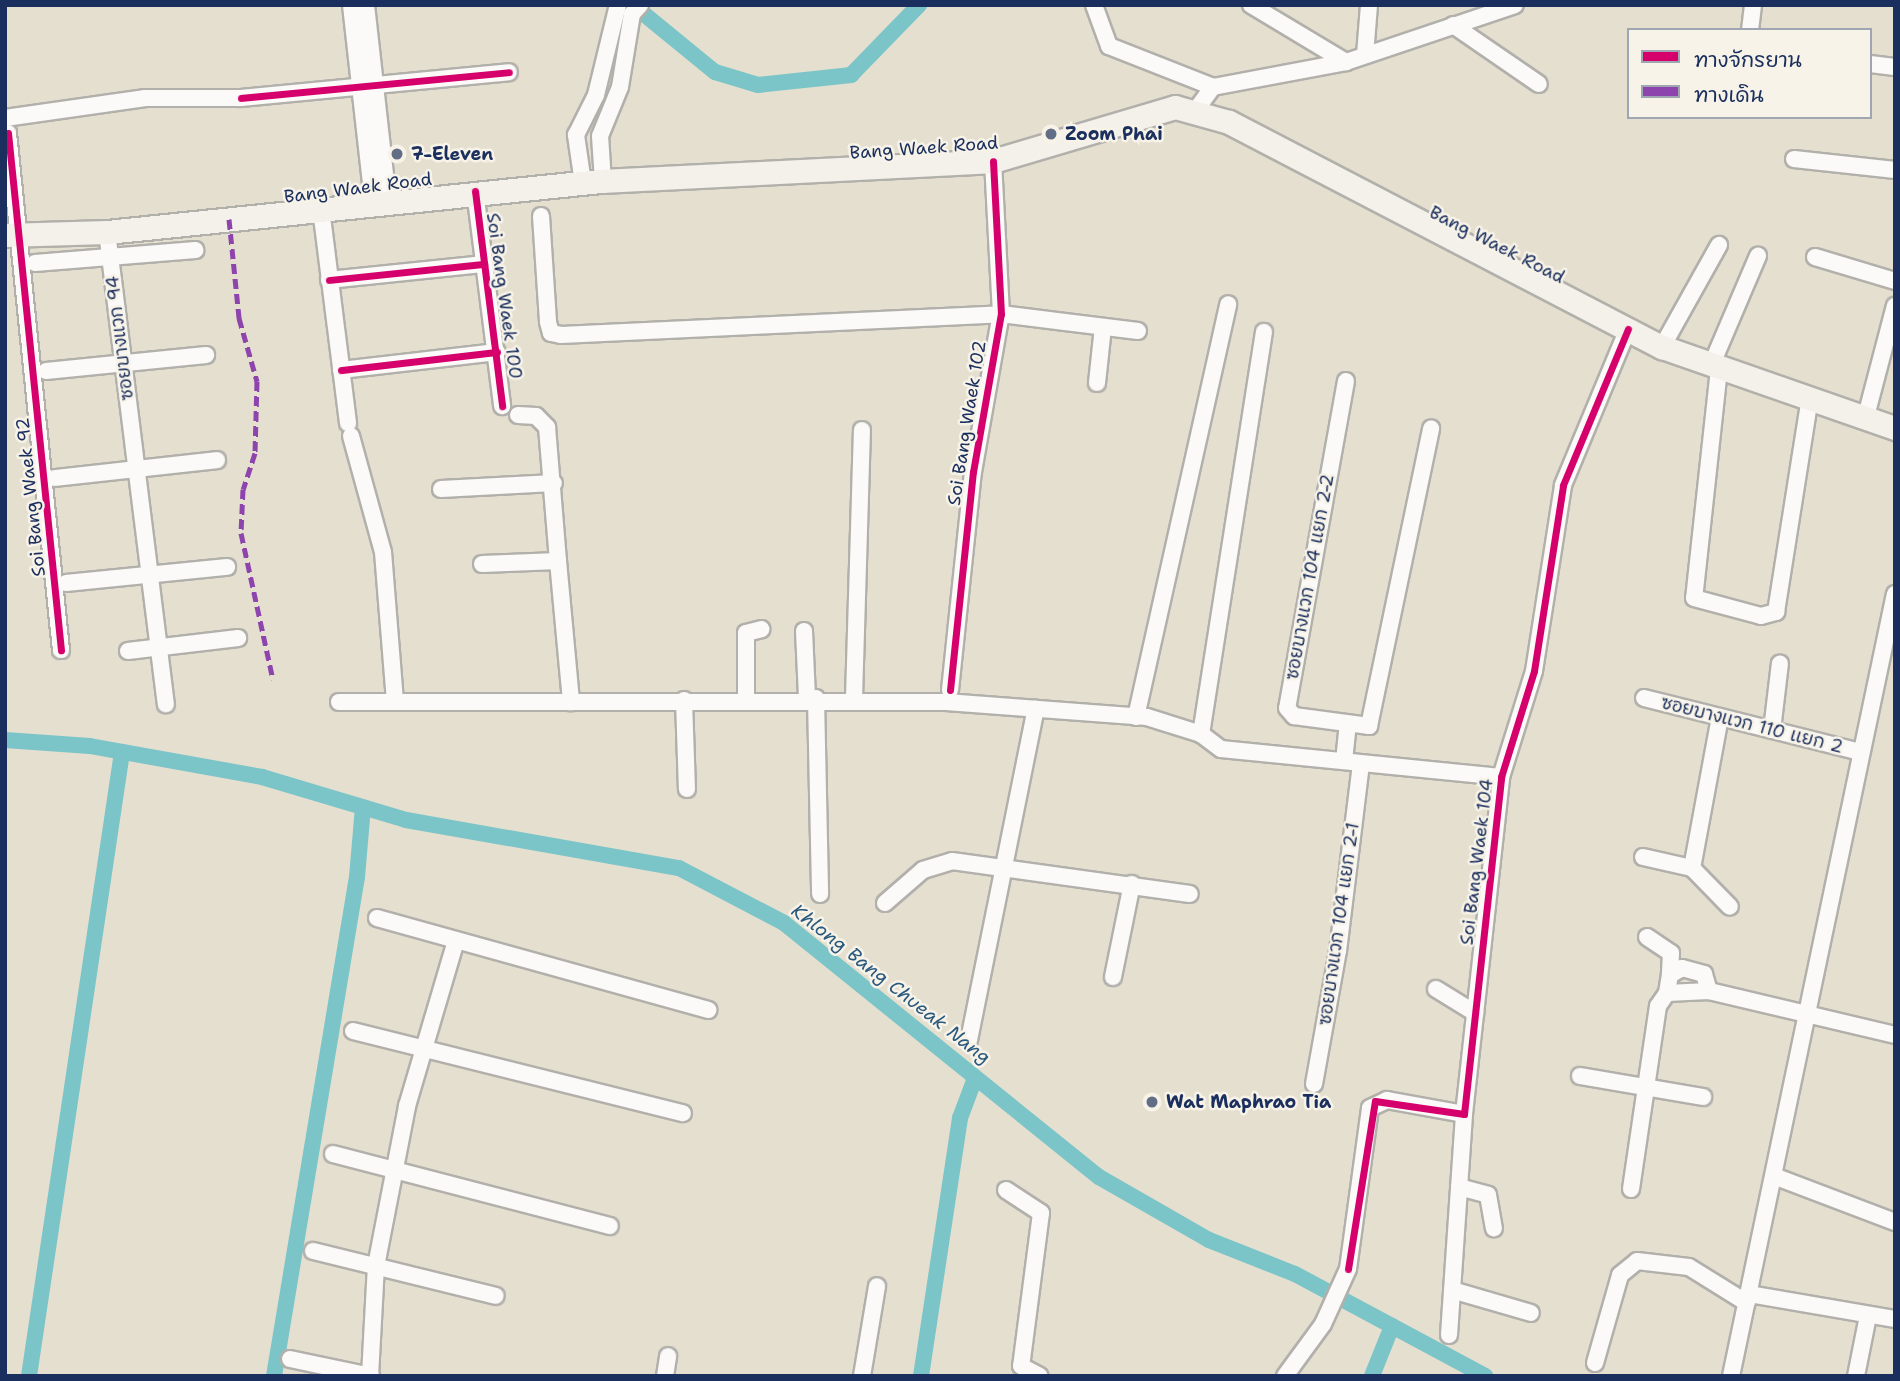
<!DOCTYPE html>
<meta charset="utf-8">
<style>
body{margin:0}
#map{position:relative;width:1900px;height:1381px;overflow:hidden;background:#e5dfcf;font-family:"Shantell Sans","Playpen Sans Thai",sans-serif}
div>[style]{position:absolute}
.canal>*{height:16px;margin:-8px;padding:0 8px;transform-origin:8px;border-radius:8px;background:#7bc5c9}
.roads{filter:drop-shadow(2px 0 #b2b0ab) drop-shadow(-2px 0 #b2b0ab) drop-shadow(0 2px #b2b0ab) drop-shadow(0 -2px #b2b0ab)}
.street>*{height:16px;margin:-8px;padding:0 8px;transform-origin:8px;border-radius:8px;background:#fbfaf8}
.secondary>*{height:23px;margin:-11.5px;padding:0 11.5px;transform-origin:11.5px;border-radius:11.5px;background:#f4f1ea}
.quiet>*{height:5px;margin-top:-2.5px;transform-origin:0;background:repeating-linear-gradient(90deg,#8e44ad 0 10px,transparent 0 15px)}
.cycleway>*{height:7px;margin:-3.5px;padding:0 3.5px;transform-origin:3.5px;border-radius:3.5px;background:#d6006c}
.dots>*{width:19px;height:19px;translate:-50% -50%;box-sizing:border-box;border:4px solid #f7f3e8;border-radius:50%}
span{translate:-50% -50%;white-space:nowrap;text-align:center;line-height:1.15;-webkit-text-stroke:5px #f7f3e8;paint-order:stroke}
.poi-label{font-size:18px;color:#1b2f5e;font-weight:700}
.left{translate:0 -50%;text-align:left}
.street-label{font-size:18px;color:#1b2f5e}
.water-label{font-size:19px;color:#2a597e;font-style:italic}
.frame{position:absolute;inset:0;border:7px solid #1b2f5e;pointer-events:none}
.legend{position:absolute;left:1627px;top:28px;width:245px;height:91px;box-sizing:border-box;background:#f7f3e8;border:2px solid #9fa5b1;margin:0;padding:9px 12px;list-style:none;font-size:21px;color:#1b2f5e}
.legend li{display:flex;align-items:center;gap:14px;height:35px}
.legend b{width:35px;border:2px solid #9fa5b1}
</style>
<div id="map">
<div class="canal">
<i style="left:633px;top:5px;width:106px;rotate:39.3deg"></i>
<i style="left:715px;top:72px;width:45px;rotate:16.8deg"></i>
<i style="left:758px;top:85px;width:94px;rotate:-6.1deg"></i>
<i style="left:851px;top:75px;width:98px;rotate:-45.8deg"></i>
<i style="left:5px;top:740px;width:85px;rotate:4deg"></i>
<i style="left:90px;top:746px;width:175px;rotate:10.2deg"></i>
<i style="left:262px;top:777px;width:150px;rotate:16.6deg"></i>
<i style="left:406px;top:820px;width:277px;rotate:10deg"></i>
<i style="left:679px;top:868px;width:119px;rotate:27.6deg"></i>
<i style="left:784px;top:923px;width:405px;rotate:38.9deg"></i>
<i style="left:1099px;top:1177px;width:127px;rotate:29.8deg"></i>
<i style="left:1209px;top:1240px;width:92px;rotate:21.6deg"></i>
<i style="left:1295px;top:1274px;width:216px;rotate:28.2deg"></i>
<i style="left:29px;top:1376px;width:631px;rotate:-81.52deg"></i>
<i style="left:274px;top:1376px;width:506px;rotate:-80.56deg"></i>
<i style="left:357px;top:877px;width:70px;rotate:-85.1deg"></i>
<i style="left:921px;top:1376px;width:261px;rotate:-81.4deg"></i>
<i style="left:960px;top:1118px;width:43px;rotate:-69.4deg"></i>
<i style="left:1372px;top:1376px;width:54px;rotate:-68.2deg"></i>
</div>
<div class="roads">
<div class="street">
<i style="left:351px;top:5px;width:198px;rotate:83.6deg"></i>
<i style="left:366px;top:5px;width:196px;rotate:83.6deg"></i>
<i style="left:1094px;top:5px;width:44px;rotate:69.9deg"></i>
<i style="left:1109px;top:46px;width:112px;rotate:21.5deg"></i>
<i style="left:1251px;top:5px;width:111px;rotate:31deg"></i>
<i style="left:1453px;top:25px;width:104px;rotate:34.5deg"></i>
<i style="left:1750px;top:30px;width:25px;rotate:-83deg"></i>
<i style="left:1365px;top:55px;width:50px;rotate:-85.4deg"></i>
<i style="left:1870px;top:64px;width:25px;rotate:7deg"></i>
<i style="left:1196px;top:110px;width:29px;rotate:-54deg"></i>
<i style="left:1213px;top:87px;width:135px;rotate:-10.6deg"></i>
<i style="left:1346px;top:62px;width:178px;rotate:-18.6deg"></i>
<i style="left:5px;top:118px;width:142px;rotate:-8.1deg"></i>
<i style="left:146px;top:98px;width:95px"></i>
<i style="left:241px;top:98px;width:269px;rotate:-5.5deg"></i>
<i style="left:8px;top:133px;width:520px;rotate:84.15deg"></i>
<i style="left:1794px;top:159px;width:102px;rotate:6.2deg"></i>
<i style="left:603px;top:181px;width:45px;rotate:-93.8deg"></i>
<i style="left:600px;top:136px;width:53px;rotate:-67.8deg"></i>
<i style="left:620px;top:87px;width:74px;rotate:-80.7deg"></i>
<i style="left:632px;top:14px;width:12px;rotate:-48deg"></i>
<i style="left:583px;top:183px;width:49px;rotate:-98.3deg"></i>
<i style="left:576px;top:135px;width:45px;rotate:-63.4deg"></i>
<i style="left:596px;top:95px;width:93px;rotate:-76.3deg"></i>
<i style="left:475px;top:191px;width:217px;rotate:82.8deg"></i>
<i style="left:321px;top:209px;width:216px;rotate:82.8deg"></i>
<i style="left:541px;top:216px;width:106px;rotate:86.2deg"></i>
<i style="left:548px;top:322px;width:11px;rotate:75deg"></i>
<i style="left:551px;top:333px;width:10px;rotate:11deg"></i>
<i style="left:561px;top:335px;width:441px;rotate:-2.7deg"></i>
<i style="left:1001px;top:314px;width:138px;rotate:7.1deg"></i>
<i style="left:107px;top:232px;width:476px;rotate:82.9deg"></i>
<i style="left:1815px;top:257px;width:84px;rotate:16.7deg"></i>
<i style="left:35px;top:263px;width:161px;rotate:-4.6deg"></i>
<i style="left:329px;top:280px;width:156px;rotate:-5.9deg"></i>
<i style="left:1662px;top:347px;width:117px;rotate:-60.8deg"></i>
<i style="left:1711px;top:366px;width:120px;rotate:-66.9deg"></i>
<i style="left:1719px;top:369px;width:230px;rotate:96.2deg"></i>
<i style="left:1694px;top:598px;width:69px;rotate:15deg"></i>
<i style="left:1761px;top:616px;width:16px;rotate:-15deg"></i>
<i style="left:1776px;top:612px;width:212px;rotate:-81deg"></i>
<i style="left:341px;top:370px;width:157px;rotate:-6.6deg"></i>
<i style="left:46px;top:371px;width:161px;rotate:-5.7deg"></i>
<i style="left:1346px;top:381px;width:332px;rotate:100.2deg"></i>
<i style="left:1287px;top:708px;width:11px;rotate:49deg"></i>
<i style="left:1294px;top:716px;width:76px;rotate:7.6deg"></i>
<i style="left:1369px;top:726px;width:304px;rotate:-78.2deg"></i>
<i style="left:1097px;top:383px;width:56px;rotate:-83.9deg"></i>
<i style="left:518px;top:415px;width:18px;rotate:3deg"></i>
<i style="left:536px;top:416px;width:16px;rotate:45deg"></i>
<i style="left:547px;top:427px;width:134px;rotate:85.3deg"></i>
<i style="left:1865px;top:420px;width:118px;rotate:-75.3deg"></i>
<i style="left:351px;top:436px;width:120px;rotate:74.6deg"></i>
<i style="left:383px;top:552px;width:149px;rotate:85.4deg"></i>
<i style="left:55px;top:478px;width:163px;rotate:-6.3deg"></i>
<i style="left:441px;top:489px;width:113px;rotate:-3deg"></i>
<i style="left:482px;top:564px;width:76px;rotate:-2.3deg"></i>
<i style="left:558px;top:561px;width:142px;rotate:84.7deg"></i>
<i style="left:66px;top:583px;width:162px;rotate:-5.7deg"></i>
<i style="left:804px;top:631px;width:67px;rotate:87.4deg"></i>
<i style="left:128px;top:651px;width:111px;rotate:-6.7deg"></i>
<i style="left:950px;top:690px;width:219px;rotate:-84deg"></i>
<i style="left:973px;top:472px;width:160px;rotate:-80deg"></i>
<i style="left:1001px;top:314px;width:153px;rotate:-93deg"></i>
<i style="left:816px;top:698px;width:196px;rotate:88.8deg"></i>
<i style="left:854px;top:698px;width:268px;rotate:-88.3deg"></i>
<i style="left:1644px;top:698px;width:223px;rotate:14deg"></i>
<i style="left:746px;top:699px;width:66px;rotate:-90deg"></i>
<i style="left:746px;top:633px;width:16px;rotate:-14deg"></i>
<i style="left:684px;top:700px;width:89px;rotate:88.1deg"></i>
<i style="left:339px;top:702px;width:607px"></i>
<i style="left:946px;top:702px;width:202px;rotate:4.3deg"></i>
<i style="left:1147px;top:717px;width:57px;rotate:17.5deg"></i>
<i style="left:1201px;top:734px;width:25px;rotate:37deg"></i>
<i style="left:1221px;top:749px;width:281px;rotate:5.7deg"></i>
<i style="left:1136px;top:717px;width:423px;rotate:-77.4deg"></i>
<i style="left:1720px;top:717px;width:154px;rotate:100.5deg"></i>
<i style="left:1692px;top:868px;width:54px;rotate:45.7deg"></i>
<i style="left:1772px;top:730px;width:67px;rotate:-83.2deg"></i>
<i style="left:1201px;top:734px;width:407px;rotate:-81.1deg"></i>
<i style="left:1344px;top:761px;width:36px;rotate:-84deg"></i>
<i style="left:1643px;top:857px;width:50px;rotate:12.7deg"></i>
<i style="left:885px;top:903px;width:50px;rotate:-41deg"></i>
<i style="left:923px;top:870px;width:30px;rotate:-17deg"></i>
<i style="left:952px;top:861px;width:240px;rotate:7.9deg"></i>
<i style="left:377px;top:918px;width:344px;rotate:15.5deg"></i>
<i style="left:1647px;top:937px;width:29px;rotate:34deg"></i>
<i style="left:1671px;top:953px;width:22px;rotate:93deg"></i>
<i style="left:1113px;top:977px;width:95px;rotate:-78.5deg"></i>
<i style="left:1436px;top:989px;width:46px;rotate:31.6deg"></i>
<i style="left:1667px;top:993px;width:18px;rotate:-81deg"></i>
<i style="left:1670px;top:975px;width:14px;rotate:-30deg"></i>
<i style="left:1682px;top:968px;width:23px;rotate:15deg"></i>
<i style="left:1704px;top:974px;width:18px;rotate:74deg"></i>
<i style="left:353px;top:1031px;width:340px;rotate:14deg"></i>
<i style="left:969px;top:1040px;width:338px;rotate:-78.6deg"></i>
<i style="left:1580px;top:1076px;width:125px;rotate:9.7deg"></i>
<i style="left:1314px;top:1084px;width:135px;rotate:-79.8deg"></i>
<i style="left:1338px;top:951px;width:188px;rotate:-83deg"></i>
<i style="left:333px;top:1154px;width:286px;rotate:14.6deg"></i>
<i style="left:1774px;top:1176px;width:129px;rotate:20.8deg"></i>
<i style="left:1459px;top:1187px;width:30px;rotate:15deg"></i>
<i style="left:1488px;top:1195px;width:34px;rotate:80deg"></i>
<i style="left:1631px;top:1189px;width:185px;rotate:-81.6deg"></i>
<i style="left:1658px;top:1006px;width:16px;rotate:-55deg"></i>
<i style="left:1667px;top:993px;width:42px;rotate:-2.7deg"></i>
<i style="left:1709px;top:991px;width:191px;rotate:13.3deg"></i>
<i style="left:1006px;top:1190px;width:42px;rotate:33.3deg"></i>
<i style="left:1041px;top:1213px;width:154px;rotate:97.4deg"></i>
<i style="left:1021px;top:1366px;width:21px;rotate:28deg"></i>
<i style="left:313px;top:1251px;width:188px;rotate:13.8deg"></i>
<i style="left:1452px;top:1290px;width:82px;rotate:16.2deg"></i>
<i style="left:1749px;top:1294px;width:148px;rotate:9.7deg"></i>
<i style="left:1449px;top:1335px;width:222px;rotate:-86.1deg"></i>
<i style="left:1464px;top:1114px;width:339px;rotate:-83.7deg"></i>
<i style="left:1501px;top:777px;width:111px;rotate:-72.7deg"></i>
<i style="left:1534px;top:671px;width:188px;rotate:-81.1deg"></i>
<i style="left:1563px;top:485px;width:169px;rotate:-67.4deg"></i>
<i style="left:290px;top:1359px;width:83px;rotate:11.9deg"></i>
<i style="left:1595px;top:1363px;width:91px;rotate:-74.1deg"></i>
<i style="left:1620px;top:1275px;width:22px;rotate:-39deg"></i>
<i style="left:1637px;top:1261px;width:52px;rotate:6.6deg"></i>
<i style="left:1689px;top:1267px;width:68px;rotate:31.8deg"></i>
<i style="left:370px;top:1376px;width:110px;rotate:-86.9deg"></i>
<i style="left:376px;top:1266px;width:163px;rotate:-79deg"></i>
<i style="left:407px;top:1106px;width:172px;rotate:-73.5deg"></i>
<i style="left:665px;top:1376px;width:20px;rotate:-81deg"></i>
<i style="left:862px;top:1376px;width:91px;rotate:-80.5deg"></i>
<i style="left:1285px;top:1376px;width:64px;rotate:-53.8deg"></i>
<i style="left:1323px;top:1324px;width:60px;rotate:-65.6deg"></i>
<i style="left:1348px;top:1269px;width:162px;rotate:-82.2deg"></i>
<i style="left:1370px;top:1108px;width:19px;rotate:-25deg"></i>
<i style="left:1387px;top:1100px;width:78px;rotate:10.3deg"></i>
<i style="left:1731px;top:1376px;width:799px;rotate:-78.16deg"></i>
<i style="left:1856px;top:1376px;width:61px;rotate:-78.7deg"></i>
</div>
<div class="secondary">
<i style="left:5px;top:235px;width:102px;rotate:-1.7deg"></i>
<i style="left:107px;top:232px;width:499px;rotate:-5.9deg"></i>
<i style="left:603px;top:181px;width:391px;rotate:-2.9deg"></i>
<i style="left:993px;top:161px;width:190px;rotate:-16.5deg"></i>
<i style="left:1175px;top:107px;width:56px;rotate:15.5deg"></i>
<i style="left:1229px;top:122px;width:488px;rotate:27.5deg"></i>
<i style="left:1662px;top:347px;width:247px;rotate:19.2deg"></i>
</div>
</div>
<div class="quiet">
<i style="left:229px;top:219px;width:100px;rotate:84.2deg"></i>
<i style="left:239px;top:318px;width:66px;rotate:74.1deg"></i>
<i style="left:257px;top:381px;width:72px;rotate:91.6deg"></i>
<i style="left:255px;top:453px;width:38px;rotate:108deg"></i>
<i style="left:243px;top:489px;width:44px;rotate:92.6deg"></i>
<i style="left:241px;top:533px;width:150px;rotate:77.7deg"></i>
</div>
<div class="cycleway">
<i style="left:241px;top:98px;width:269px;rotate:-5.5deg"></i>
<i style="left:8px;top:133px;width:520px;rotate:84.15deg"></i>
<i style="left:475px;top:191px;width:217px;rotate:82.8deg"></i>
<i style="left:329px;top:280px;width:156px;rotate:-5.9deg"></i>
<i style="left:341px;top:370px;width:157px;rotate:-6.6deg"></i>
<i style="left:950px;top:690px;width:219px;rotate:-84deg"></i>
<i style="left:973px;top:472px;width:160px;rotate:-80deg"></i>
<i style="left:1001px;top:314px;width:153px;rotate:-93deg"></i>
<i style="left:1348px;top:1269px;width:170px;rotate:-80.9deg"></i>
<i style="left:1375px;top:1101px;width:90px;rotate:8.3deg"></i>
<i style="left:1464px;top:1114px;width:339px;rotate:-83.7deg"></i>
<i style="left:1501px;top:777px;width:111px;rotate:-72.7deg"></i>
<i style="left:1534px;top:671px;width:188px;rotate:-81.1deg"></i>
<i style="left:1563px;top:485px;width:169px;rotate:-67.4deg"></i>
</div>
<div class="dots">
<i style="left:1051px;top:134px;background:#626d86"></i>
<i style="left:397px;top:154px;background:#626d86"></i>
<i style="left:1152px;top:1102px;background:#626d86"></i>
</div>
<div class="poi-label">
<span class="left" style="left:1065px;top:134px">Zoom Phai</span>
<span class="left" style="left:411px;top:154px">7-Eleven</span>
<span class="left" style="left:1166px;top:1102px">Wat Maphrao Tia</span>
</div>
<div class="street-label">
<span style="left:924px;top:148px;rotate:-4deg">Bang Waek Road</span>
<span style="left:358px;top:188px;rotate:-7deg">Bang Waek Road</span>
<span style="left:1497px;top:245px;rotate:27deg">Bang Waek Road</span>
<span style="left:504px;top:296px;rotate:82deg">Soi Bang Waek 100</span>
<span style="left:120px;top:338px;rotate:-97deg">ซอยบางแวก 94</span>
<span style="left:967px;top:423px;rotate:-81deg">Soi Bang Waek 102</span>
<span style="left:31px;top:497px;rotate:-96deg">Soi Bang Waek 92</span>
<span style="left:1310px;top:577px;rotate:-80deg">ซอยบางแวก 104 แยก 2-2</span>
<span style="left:1752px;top:725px;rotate:14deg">ซอยบางแวก 110 แยก 2</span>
<span style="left:1477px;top:862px;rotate:-83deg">Soi Bang Waek 104</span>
<span style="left:1339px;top:924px;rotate:-82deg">ซอยบางแวก 104 แยก 2-1</span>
</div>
<div class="water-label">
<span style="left:891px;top:984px;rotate:38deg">Khlong Bang Chueak Nang</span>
</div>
<div class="frame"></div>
<ul class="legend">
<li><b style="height:9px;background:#d6006c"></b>ทางจักรยาน</li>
<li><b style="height:9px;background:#8e44ad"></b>ทางเดิน</li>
</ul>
</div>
